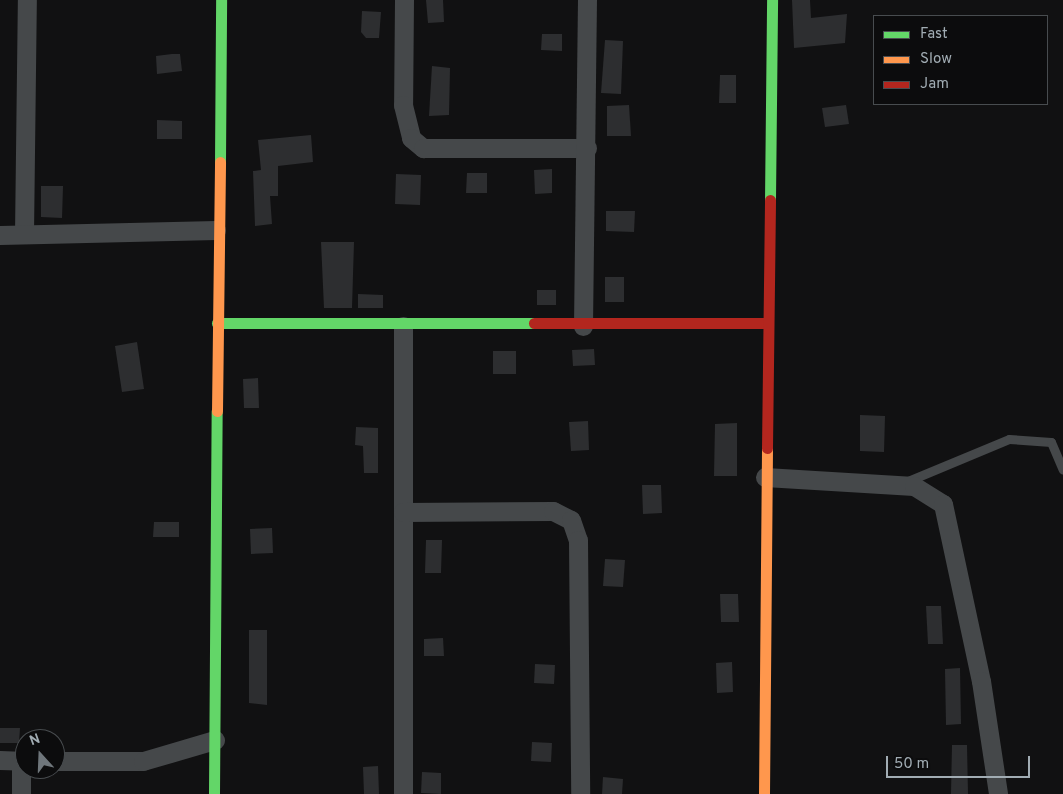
<!DOCTYPE html>
<style>
body{margin:0}
#map{position:relative;width:1063px;height:794px;overflow:hidden;background:#111112;font-family:Overpass,sans-serif}
div>[style]{position:absolute}
.building>*{inset:0;background:#2d2e30}
.lane>*{height:9px;margin:-4.5px;padding:0 4.5px;transform-origin:4.5px;border-radius:4.5px;background:#45484a}
.street>*{height:19px;margin:-9.5px;padding:0 9.5px;transform-origin:9.5px;border-radius:9.5px;background:#45484a}
.fast>*{height:11px;margin:-5.5px;padding:0 5.5px;transform-origin:5.5px;border-radius:5.5px;background:#63d668}
.slow>*{height:11px;margin:-5.5px;padding:0 5.5px;transform-origin:5.5px;border-radius:5.5px;background:#ff974d}
.jam>*{height:11px;margin:-5.5px;padding:0 5.5px;transform-origin:5.5px;border-radius:5.5px;background:#b3261e}
span{translate:-50% -50%;white-space:nowrap;text-align:center;line-height:1.15;-webkit-text-stroke:4px #0c0c0d;paint-order:stroke}
.legend{position:absolute;left:873px;top:15px;width:175px;height:90px;box-sizing:border-box;background:#0c0c0d;border:1px solid #484c4f;margin:0;padding:6px 9px;list-style:none;font-size:15px;color:#a1acb3}
.legend li{display:flex;align-items:center;gap:10px;height:25px}
.legend b{width:25px;border:1px solid #484c4f}
.north{position:absolute;left:15px;top:729px;width:50px;height:50px;box-sizing:border-box;background:#0c0c0d;border:1px solid #484c4f;border-radius:50%;rotate:340deg;font-size:14px;font-weight:700;line-height:20px;text-align:center;color:#a1acb3}
.north::after{content:'';display:block;margin:auto;width:18px;height:22px;background:#6f767b;clip-path:polygon(50% 0,100% 100%,50% 72%,0 100%)}
.scale{position:absolute;left:886px;top:756px;width:144px;height:22px;box-sizing:border-box;border:2px solid #a1acb3;border-top:0;padding-left:6px;font-size:15px;line-height:18px;white-space:nowrap;color:#a1acb3;-webkit-text-stroke:4px #0c0c0d;paint-order:stroke}
</style>
<div id="map">
<div class="building">
<i style="clip-path:polygon(426px 0,443px 0,444px 22px,428px 23px)"></i>
<i style="clip-path:polygon(792px 0,810px 0,811px 18px,847px 14px,845px 43px,794px 48px)"></i>
<i style="clip-path:polygon(362px 11px,381px 12px,379px 38px,366px 38px,361px 32px)"></i>
<i style="clip-path:polygon(542px 34px,562px 34px,562px 51px,541px 50px)"></i>
<i style="clip-path:polygon(605px 40px,623px 41px,621px 94px,601px 93px)"></i>
<i style="clip-path:polygon(172px 54px,180px 54px,182px 71px,157px 74px,156px 56px)"></i>
<i style="clip-path:polygon(432px 66px,450px 68px,449px 115px,429px 116px)"></i>
<i style="clip-path:polygon(720px 75px,736px 75px,736px 103px,719px 103px)"></i>
<i style="clip-path:polygon(629px 105px,631px 136px,607px 136px,607px 106px)"></i>
<i style="clip-path:polygon(846px 105px,849px 124px,825px 127px,822px 108px)"></i>
<i style="clip-path:polygon(157px 120px,182px 121px,182px 139px,157px 139px)"></i>
<i style="clip-path:polygon(311px 135px,313px 162px,278px 166px,278px 196px,270px 196px,272px 224px,255px 226px,253px 171px,261px 170px,258px 140px)"></i>
<i style="clip-path:polygon(552px 169px,552px 193px,535px 194px,534px 170px)"></i>
<i style="clip-path:polygon(467px 173px,487px 173px,487px 193px,466px 193px)"></i>
<i style="clip-path:polygon(396px 174px,421px 175px,420px 205px,395px 204px)"></i>
<i style="clip-path:polygon(41px 186px,63px 186px,62px 218px,41px 217px)"></i>
<i style="clip-path:polygon(606px 211px,635px 211px,634px 232px,606px 231px)"></i>
<i style="clip-path:polygon(321px 242px,354px 242px,352px 308px,324px 308px)"></i>
<i style="clip-path:polygon(605px 277px,624px 277px,624px 302px,605px 302px)"></i>
<i style="clip-path:polygon(537px 290px,556px 290px,556px 305px,537px 305px)"></i>
<i style="clip-path:polygon(358px 294px,383px 295px,383px 308px,358px 308px)"></i>
<i style="clip-path:polygon(137px 342px,144px 389px,122px 392px,115px 346px)"></i>
<i style="clip-path:polygon(594px 349px,595px 365px,573px 366px,572px 350px)"></i>
<i style="clip-path:polygon(493px 351px,516px 351px,516px 374px,493px 374px)"></i>
<i style="clip-path:polygon(258px 378px,259px 408px,244px 408px,243px 379px)"></i>
<i style="clip-path:polygon(860px 415px,885px 416px,884px 452px,860px 451px)"></i>
<i style="clip-path:polygon(588px 421px,589px 450px,571px 451px,569px 422px)"></i>
<i style="clip-path:polygon(737px 423px,737px 476px,714px 476px,715px 424px)"></i>
<i style="clip-path:polygon(356px 427px,378px 428px,378px 473px,364px 473px,363px 446px,355px 445px)"></i>
<i style="clip-path:polygon(642px 485px,661px 485px,662px 513px,643px 514px)"></i>
<i style="clip-path:polygon(154px 522px,179px 522px,179px 537px,153px 537px)"></i>
<i style="clip-path:polygon(272px 528px,273px 553px,251px 554px,250px 529px)"></i>
<i style="clip-path:polygon(426px 540px,442px 540px,441px 573px,425px 573px)"></i>
<i style="clip-path:polygon(605px 559px,625px 560px,623px 587px,603px 586px)"></i>
<i style="clip-path:polygon(720px 594px,738px 594px,739px 622px,721px 622px)"></i>
<i style="clip-path:polygon(926px 606px,941px 606px,943px 644px,928px 644px)"></i>
<i style="clip-path:polygon(249px 630px,267px 630px,267px 705px,249px 703px)"></i>
<i style="clip-path:polygon(443px 638px,444px 656px,424px 656px,424px 639px)"></i>
<i style="clip-path:polygon(732px 662px,733px 692px,717px 693px,716px 663px)"></i>
<i style="clip-path:polygon(535px 664px,555px 665px,554px 684px,534px 683px)"></i>
<i style="clip-path:polygon(960px 668px,961px 724px,946px 725px,945px 669px)"></i>
<i style="clip-path:polygon(0 728px,20px 728px,19px 743px,0 743px)"></i>
<i style="clip-path:polygon(532px 742px,552px 743px,551px 762px,531px 761px)"></i>
<i style="clip-path:polygon(952px 745px,967px 745px,968px 794px,951px 794px)"></i>
<i style="clip-path:polygon(378px 766px,379px 794px,364px 794px,363px 767px)"></i>
<i style="clip-path:polygon(422px 772px,441px 773px,441px 794px,421px 793px)"></i>
<i style="clip-path:polygon(603px 777px,623px 779px,622px 794px,602px 794px)"></i>
</div>
<div class="lane">
<i style="left:908px;top:481px;width:109px;rotate:-22.6deg"></i>
<i style="left:1009px;top:439px;width:42px;rotate:4.1deg"></i>
<i style="left:1051px;top:442px;width:30px;rotate:67deg"></i>
</div>
<div class="street">
<i style="left:404px;top:0;width:105px;rotate:90.5deg"></i>
<i style="left:403px;top:105px;width:34px;rotate:76deg"></i>
<i style="left:411px;top:138px;width:16px;rotate:40deg"></i>
<i style="left:423px;top:148px;width:164px"></i>
<i style="left:24px;top:234px;width:234px;rotate:-89.3deg"></i>
<i style="left:0;top:235px;width:216px;rotate:-1.3deg"></i>
<i style="left:403px;top:326px;width:468px;rotate:90deg"></i>
<i style="left:583px;top:326px;width:326px;rotate:-89.3deg"></i>
<i style="left:765px;top:477px;width:149px;rotate:3.5deg"></i>
<i style="left:914px;top:486px;width:34px;rotate:32deg"></i>
<i style="left:943px;top:504px;width:181px;rotate:77.9deg"></i>
<i style="left:981px;top:681px;width:114px;rotate:81.4deg"></i>
<i style="left:403px;top:512px;width:150px;rotate:-0.4deg"></i>
<i style="left:553px;top:511px;width:20px;rotate:27deg"></i>
<i style="left:571px;top:520px;width:21px;rotate:71deg"></i>
<i style="left:578px;top:540px;width:254px;rotate:89.5deg"></i>
<i style="left:0;top:760px;width:25px;rotate:2deg"></i>
<i style="left:55px;top:761px;width:88px"></i>
<i style="left:143px;top:761px;width:75px;rotate:-16.3deg"></i>
<i style="left:21px;top:794px;width:34px;rotate:-90deg"></i>
</div>
<div class="fast">
<i style="left:220px;top:162px;width:162px;rotate:-89.6deg"></i>
<i style="left:770px;top:200px;width:200px;rotate:-89.4deg"></i>
<i style="left:217px;top:323px;width:317px"></i>
<i style="left:214px;top:794px;width:383px;rotate:-89.6deg"></i>
</div>
<div class="slow">
<i style="left:217px;top:411px;width:249px;rotate:-89.3deg"></i>
<i style="left:764px;top:794px;width:346px;rotate:-89.5deg"></i>
</div>
<div class="jam">
<i style="left:534px;top:323px;width:232px"></i>
<i style="left:767px;top:448px;width:248px;rotate:-89.3deg"></i>
</div>
<ul class="legend">
<li><b style="height:6px;background:#63d668"></b>Fast</li>
<li><b style="height:6px;background:#ff974d"></b>Slow</li>
<li><b style="height:6px;background:#b3261e"></b>Jam</li>
</ul>
<div class="north">N</div>
<div class="scale">50 m</div>
</div>
